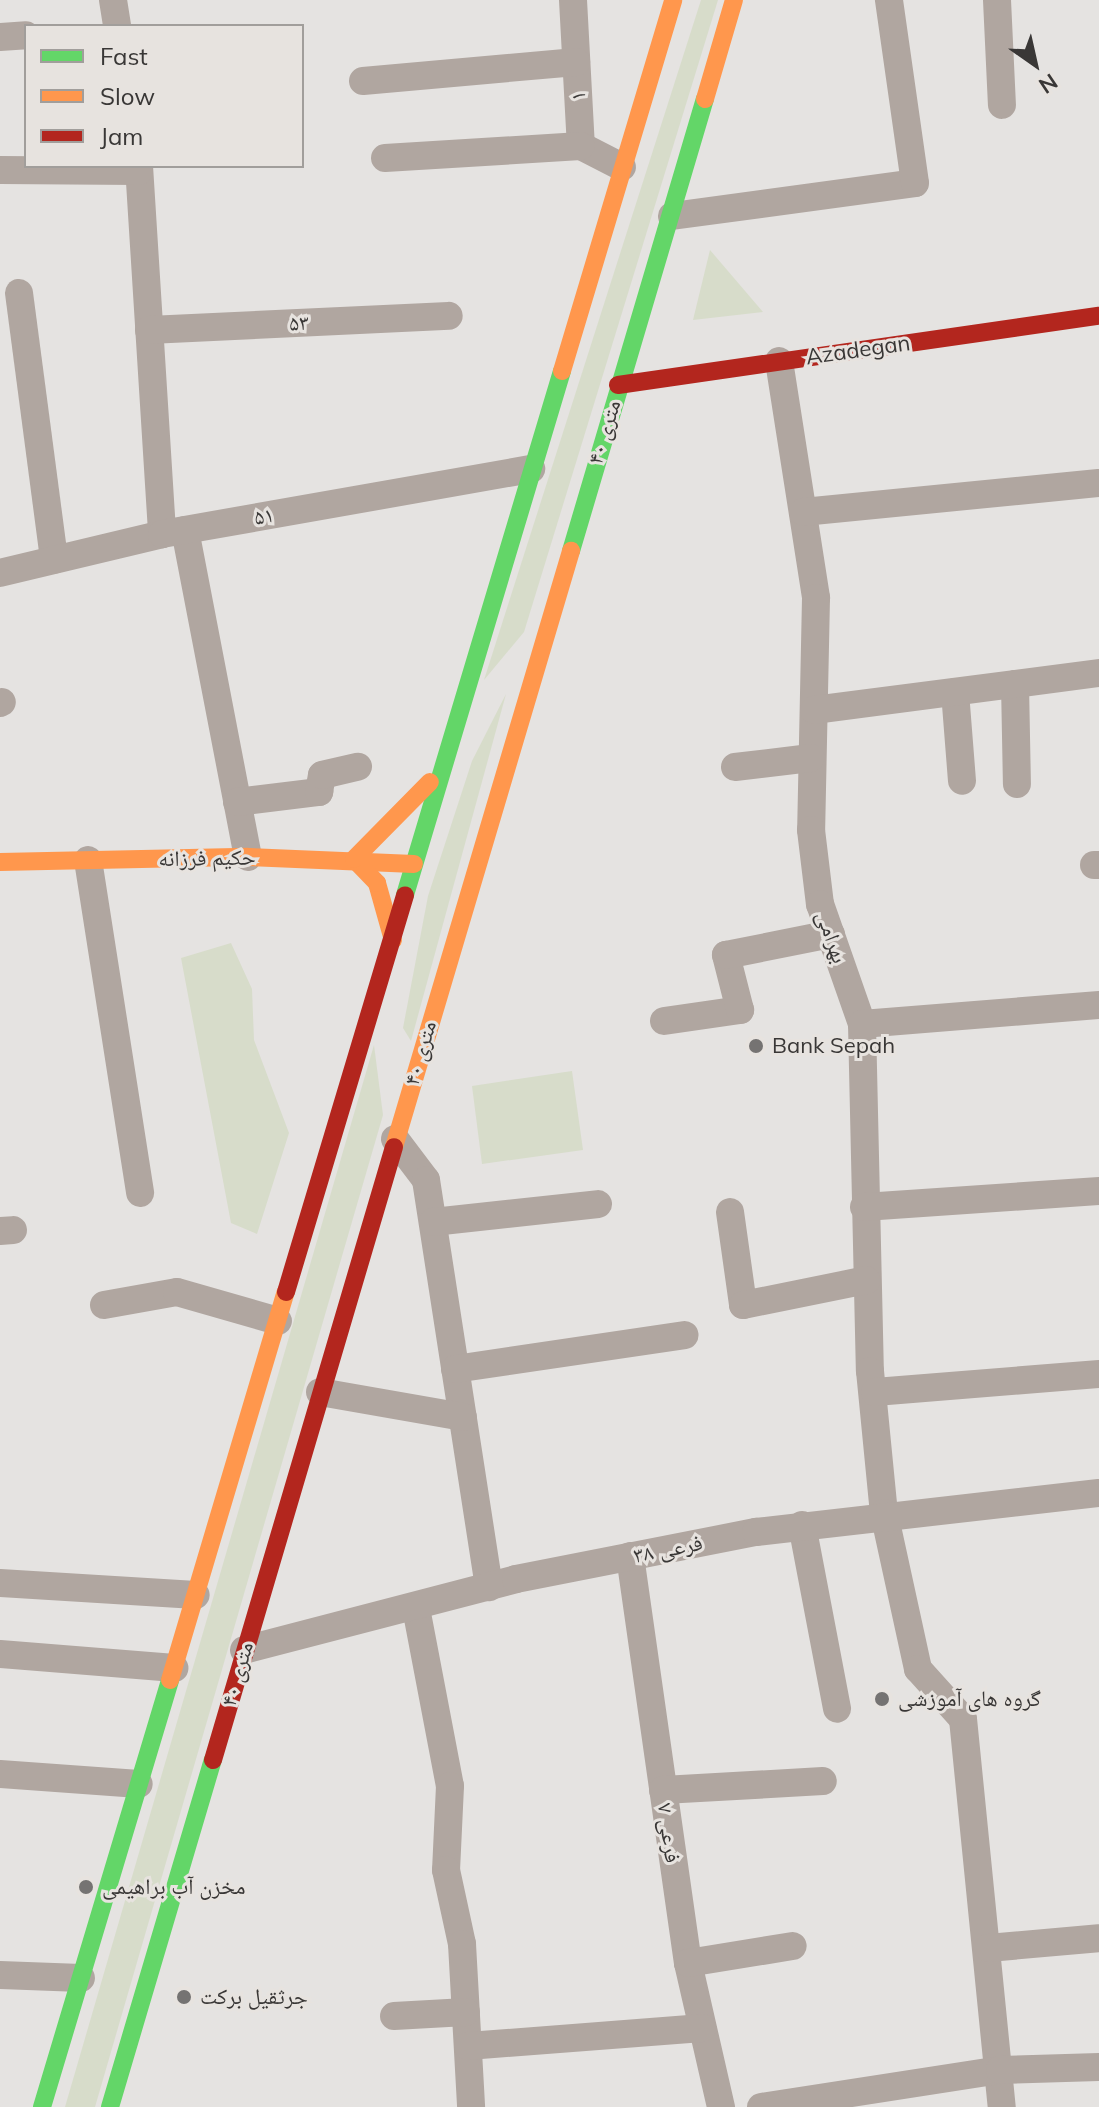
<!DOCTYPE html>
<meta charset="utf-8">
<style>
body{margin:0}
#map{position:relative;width:1099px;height:2107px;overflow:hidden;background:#e5e3e1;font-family:Mulish,"Noto Naskh Arabic",sans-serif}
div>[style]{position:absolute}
.green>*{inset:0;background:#d7dcca}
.street>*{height:28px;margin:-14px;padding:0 14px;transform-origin:14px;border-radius:14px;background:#b0a6a0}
.fast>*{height:18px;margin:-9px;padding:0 9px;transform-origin:9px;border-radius:9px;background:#63d668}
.slow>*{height:18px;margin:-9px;padding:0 9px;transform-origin:9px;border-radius:9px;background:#ff974d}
.jam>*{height:18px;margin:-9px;padding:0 9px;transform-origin:9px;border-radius:9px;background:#b3261e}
.dots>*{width:22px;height:22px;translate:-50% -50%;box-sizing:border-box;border:4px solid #e7e3df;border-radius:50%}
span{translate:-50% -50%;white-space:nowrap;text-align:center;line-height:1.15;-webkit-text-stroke:6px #e7e3df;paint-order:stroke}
.street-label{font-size:22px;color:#393736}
.poi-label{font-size:22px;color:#393736}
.left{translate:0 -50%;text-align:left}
.legend{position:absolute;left:24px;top:24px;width:280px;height:144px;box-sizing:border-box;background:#e7e3df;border:2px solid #a19e9b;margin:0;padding:10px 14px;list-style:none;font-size:24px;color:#393736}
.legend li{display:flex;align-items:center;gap:16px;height:40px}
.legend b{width:40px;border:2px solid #a19e9b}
.north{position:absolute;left:995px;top:24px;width:80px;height:80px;-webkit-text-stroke:6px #e7e3df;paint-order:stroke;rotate:146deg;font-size:22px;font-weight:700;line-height:32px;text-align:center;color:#393736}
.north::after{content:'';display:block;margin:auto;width:28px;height:36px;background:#393736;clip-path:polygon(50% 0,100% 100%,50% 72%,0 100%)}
</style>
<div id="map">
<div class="green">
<i style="clip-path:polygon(701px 0,718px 0,524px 632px,484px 680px)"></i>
<i style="clip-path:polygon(710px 250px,763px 312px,693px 320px)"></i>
<i style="clip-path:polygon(506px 694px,411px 1041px,403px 1028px,428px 896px,472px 761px)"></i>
<i style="clip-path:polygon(231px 943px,252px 989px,254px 1040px,289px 1133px,257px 1234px,231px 1223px,181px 958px)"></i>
<i style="clip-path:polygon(374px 1045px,383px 1115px,95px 2107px,65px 2107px)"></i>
<i style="clip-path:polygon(572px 1071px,583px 1150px,482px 1164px,472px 1086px)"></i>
</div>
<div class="street">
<i style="left:113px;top:0;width:26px;rotate:81deg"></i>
<i style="left:573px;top:0;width:146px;rotate:86.9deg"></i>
<i style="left:581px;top:146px;width:46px;rotate:27.1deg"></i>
<i style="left:997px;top:0;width:105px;rotate:87.3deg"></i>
<i style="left:0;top:37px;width:26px;rotate:-4deg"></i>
<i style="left:363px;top:81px;width:214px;rotate:-5.1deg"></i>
<i style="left:385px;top:158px;width:196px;rotate:-3.5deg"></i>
<i style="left:139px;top:166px;width:369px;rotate:86.4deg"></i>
<i style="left:0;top:170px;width:139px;rotate:0.4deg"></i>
<i style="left:672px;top:216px;width:245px;rotate:-7.7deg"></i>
<i style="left:915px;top:183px;width:185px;rotate:-98.1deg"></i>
<i style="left:19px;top:293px;width:269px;rotate:82.5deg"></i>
<i style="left:149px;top:330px;width:300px;rotate:-2.7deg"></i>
<i style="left:779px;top:361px;width:240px;rotate:81.1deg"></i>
<i style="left:816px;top:598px;width:232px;rotate:91.2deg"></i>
<i style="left:811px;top:830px;width:75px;rotate:83.1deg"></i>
<i style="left:820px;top:904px;width:127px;rotate:70.7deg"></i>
<i style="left:862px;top:1024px;width:347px;rotate:88.7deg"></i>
<i style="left:870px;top:1371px;width:143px;rotate:84.4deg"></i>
<i style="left:884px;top:1513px;width:160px;rotate:77.7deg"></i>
<i style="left:918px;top:1669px;width:67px;rotate:48deg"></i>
<i style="left:963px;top:1719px;width:390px;rotate:84.3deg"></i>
<i style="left:803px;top:512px;width:297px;rotate:-5.6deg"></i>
<i style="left:185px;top:530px;width:333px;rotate:79.1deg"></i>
<i style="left:0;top:573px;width:167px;rotate:-13.5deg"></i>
<i style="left:162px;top:534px;width:375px;rotate:-10deg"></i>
<i style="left:1015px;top:684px;width:100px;rotate:88.9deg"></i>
<i style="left:955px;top:692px;width:89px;rotate:85.5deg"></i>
<i style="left:0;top:703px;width:2px;rotate:-27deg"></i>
<i style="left:814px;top:710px;width:287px;rotate:-7.4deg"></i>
<i style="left:735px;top:767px;width:76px;rotate:-6.8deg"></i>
<i style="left:237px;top:802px;width:83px;rotate:-7deg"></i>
<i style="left:319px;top:792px;width:17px;rotate:-80deg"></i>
<i style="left:322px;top:775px;width:37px;rotate:-13deg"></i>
<i style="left:88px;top:860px;width:337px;rotate:81.1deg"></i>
<i style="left:1094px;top:865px;width:5px"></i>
<i style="left:664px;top:1021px;width:77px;rotate:-8.2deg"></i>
<i style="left:740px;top:1010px;width:57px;rotate:-104.3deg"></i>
<i style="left:726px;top:955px;width:107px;rotate:-11.3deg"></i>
<i style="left:862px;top:1024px;width:238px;rotate:-4.6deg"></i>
<i style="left:395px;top:1139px;width:51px;rotate:52.9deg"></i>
<i style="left:426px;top:1180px;width:412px;rotate:81.2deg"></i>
<i style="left:864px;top:1207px;width:236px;rotate:-3.9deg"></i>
<i style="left:730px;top:1212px;width:94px;rotate:82deg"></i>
<i style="left:743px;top:1305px;width:126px;rotate:-11.4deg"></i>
<i style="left:433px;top:1222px;width:166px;rotate:-6.2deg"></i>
<i style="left:0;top:1231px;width:13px;rotate:-4deg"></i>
<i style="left:104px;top:1305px;width:74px;rotate:-10.1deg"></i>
<i style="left:177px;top:1292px;width:105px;rotate:16deg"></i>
<i style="left:455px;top:1369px;width:232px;rotate:-8.4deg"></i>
<i style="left:320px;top:1392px;width:145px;rotate:9.9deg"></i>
<i style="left:875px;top:1392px;width:225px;rotate:-4.6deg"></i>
<i style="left:802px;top:1525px;width:187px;rotate:79.2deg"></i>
<i style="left:630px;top:1556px;width:411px;rotate:81.9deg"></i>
<i style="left:688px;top:1963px;width:148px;rotate:77.1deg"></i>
<i style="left:0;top:1583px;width:196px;rotate:3.5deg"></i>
<i style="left:416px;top:1608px;width:181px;rotate:79.2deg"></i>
<i style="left:450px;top:1786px;width:84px;rotate:92.7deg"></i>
<i style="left:446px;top:1870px;width:76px;rotate:77.8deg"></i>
<i style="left:462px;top:1944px;width:163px;rotate:86.8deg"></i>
<i style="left:244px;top:1650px;width:281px;rotate:-14.6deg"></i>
<i style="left:516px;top:1579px;width:245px;rotate:-11.1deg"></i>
<i style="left:756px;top:1532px;width:345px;rotate:-6.5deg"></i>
<i style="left:0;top:1654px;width:175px;rotate:4.6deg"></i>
<i style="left:0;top:1774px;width:139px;rotate:4.1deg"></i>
<i style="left:663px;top:1790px;width:160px;rotate:-3.2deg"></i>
<i style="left:988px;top:1948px;width:111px;rotate:-5.1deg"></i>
<i style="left:688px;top:1963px;width:106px;rotate:-9.2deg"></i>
<i style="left:0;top:1975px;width:81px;rotate:2.1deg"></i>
<i style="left:394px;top:2016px;width:72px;rotate:-3.2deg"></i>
<i style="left:468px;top:2046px;width:235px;rotate:-4.4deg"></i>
<i style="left:761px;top:2107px;width:242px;rotate:-8.8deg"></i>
<i style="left:1000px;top:2070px;width:99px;rotate:-1.7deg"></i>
</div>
<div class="fast">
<i style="left:571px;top:551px;width:471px;rotate:-73.5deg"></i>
<i style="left:405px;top:895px;width:547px;rotate:-73.32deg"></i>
<i style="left:42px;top:2107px;width:446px;rotate:-73.3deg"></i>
<i style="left:110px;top:2107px;width:362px;rotate:-73.5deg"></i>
</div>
<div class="slow">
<i style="left:705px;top:99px;width:103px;rotate:-73.7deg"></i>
<i style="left:562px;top:371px;width:387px;rotate:-73.3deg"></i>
<i style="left:0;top:862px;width:248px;rotate:-1.2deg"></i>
<i style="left:248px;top:857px;width:166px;rotate:2.4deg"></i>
<i style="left:393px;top:940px;width:59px;rotate:-105.7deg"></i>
<i style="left:377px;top:883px;width:33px;rotate:-134deg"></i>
<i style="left:354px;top:859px;width:108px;rotate:-45.4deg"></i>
<i style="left:394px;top:1147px;width:622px;rotate:-73.46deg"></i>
<i style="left:170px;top:1680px;width:405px;rotate:-73.4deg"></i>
</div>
<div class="jam">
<i style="left:618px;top:385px;width:486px;rotate:-8.2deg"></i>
<i style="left:286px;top:1292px;width:414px;rotate:-73.3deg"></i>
<i style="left:213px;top:1760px;width:639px;rotate:-73.55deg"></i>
</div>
<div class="dots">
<i style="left:756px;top:1046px;background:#757372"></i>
<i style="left:882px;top:1699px;background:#757372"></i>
<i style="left:86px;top:1887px;background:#757372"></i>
<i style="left:184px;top:1997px;background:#757372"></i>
</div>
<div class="street-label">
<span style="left:578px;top:96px;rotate:-93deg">۱</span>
<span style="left:299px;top:323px;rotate:-3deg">۵۳</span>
<span style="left:858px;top:350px;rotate:-8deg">Azadegan</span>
<span style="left:604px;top:432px;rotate:-73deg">۴۰ متری</span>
<span style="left:264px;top:516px;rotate:-10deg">۵۱</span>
<span style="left:207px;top:858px;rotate:-1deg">حکیم فرزانه</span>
<span style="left:832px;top:937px;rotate:71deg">بهرامی</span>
<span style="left:420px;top:1053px;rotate:-74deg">۴۰ متری</span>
<span style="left:668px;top:1549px;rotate:-11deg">فرعی ۳۸</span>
<span style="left:237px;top:1674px;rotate:-74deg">۴۰ متری</span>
<span style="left:669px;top:1833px;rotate:82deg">فرعی ۷</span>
</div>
<div class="poi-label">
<span class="left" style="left:772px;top:1046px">Bank Sepah</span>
<span class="left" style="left:898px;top:1699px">گروه های آموزشی</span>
<span class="left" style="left:102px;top:1887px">مخزن آب براهیمی</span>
<span class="left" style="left:200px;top:1997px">جرثقیل برکت</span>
</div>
<ul class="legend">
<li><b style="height:10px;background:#63d668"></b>Fast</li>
<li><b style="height:10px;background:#ff974d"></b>Slow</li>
<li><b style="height:10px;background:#b3261e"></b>Jam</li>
</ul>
<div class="north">N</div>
</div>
